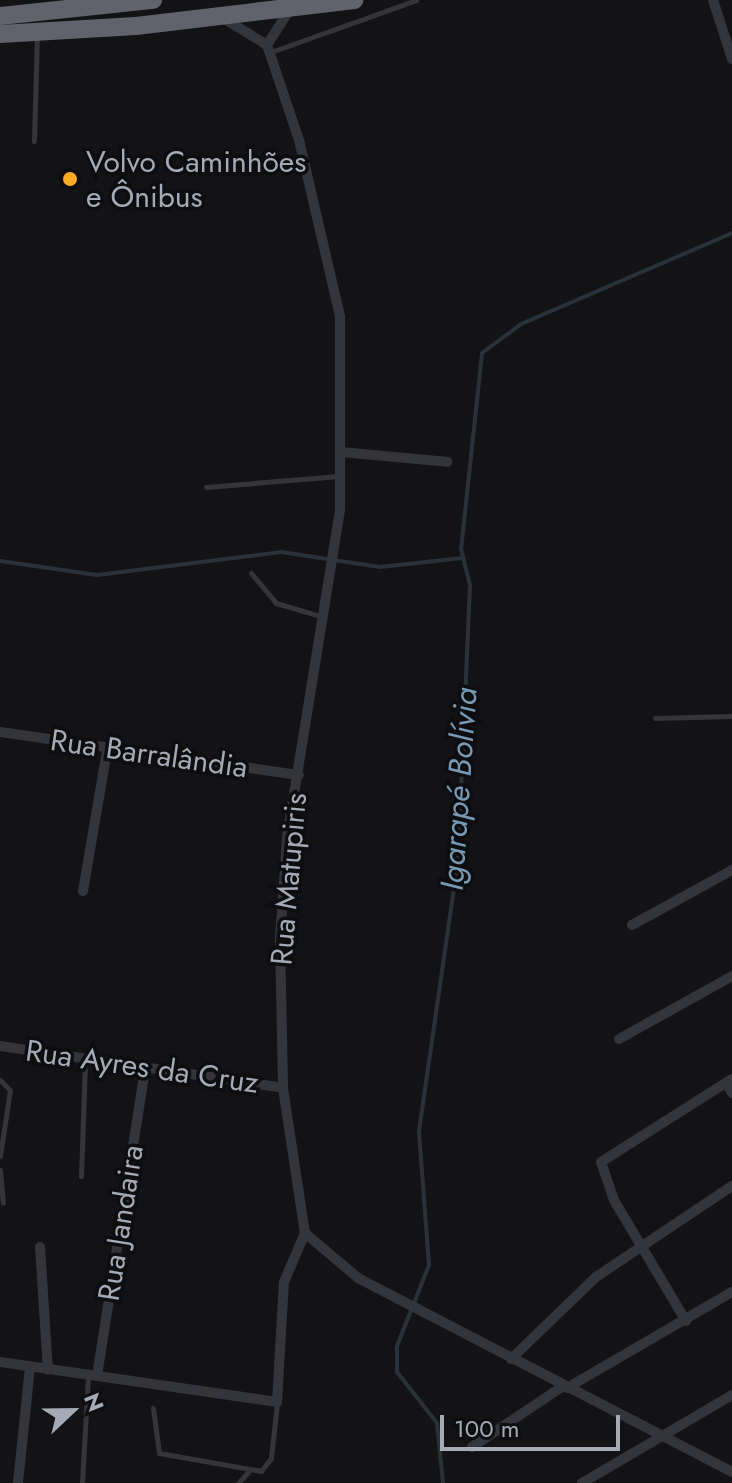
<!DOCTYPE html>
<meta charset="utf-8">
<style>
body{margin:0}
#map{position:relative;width:732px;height:1483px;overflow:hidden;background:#131315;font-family:Jost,sans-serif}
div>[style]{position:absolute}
.stream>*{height:4px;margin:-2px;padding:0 2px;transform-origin:2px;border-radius:2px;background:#293239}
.lane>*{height:5px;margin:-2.5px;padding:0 2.5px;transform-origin:2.5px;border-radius:2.5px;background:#34353a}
.street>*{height:10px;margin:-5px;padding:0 5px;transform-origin:5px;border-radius:5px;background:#34353a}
.highway>*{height:18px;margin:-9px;padding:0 9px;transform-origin:9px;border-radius:9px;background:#60636b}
.dots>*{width:22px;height:22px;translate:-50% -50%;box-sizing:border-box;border:4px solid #0e0e10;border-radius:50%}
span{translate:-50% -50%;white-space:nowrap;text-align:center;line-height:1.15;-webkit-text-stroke:7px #0e0e10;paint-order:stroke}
.poi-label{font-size:30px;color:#a4aab6}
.left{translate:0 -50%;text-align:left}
.street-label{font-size:30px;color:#a4aab6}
.water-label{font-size:32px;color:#789ab4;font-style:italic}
.north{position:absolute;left:32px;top:1371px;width:80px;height:80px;-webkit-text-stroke:6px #0e0e10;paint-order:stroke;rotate:68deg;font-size:22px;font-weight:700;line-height:32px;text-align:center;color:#a4aab6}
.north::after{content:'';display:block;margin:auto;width:28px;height:36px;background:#a4aab6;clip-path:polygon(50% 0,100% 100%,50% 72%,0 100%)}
.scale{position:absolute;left:440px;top:1415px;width:180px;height:36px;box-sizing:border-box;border:4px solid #a4aab6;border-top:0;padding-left:10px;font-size:24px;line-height:28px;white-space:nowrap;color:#a4aab6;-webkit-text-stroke:6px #0e0e10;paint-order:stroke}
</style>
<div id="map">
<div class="stream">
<i style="left:0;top:561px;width:98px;rotate:8.2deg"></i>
<i style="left:97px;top:575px;width:185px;rotate:-7.1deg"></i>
<i style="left:281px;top:552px;width:100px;rotate:8.6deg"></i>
<i style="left:380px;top:567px;width:83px;rotate:-6.2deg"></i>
<i style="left:443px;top:1483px;width:60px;rotate:-95.7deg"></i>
<i style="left:437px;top:1423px;width:65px;rotate:-128.1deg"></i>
<i style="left:397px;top:1372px;width:26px;rotate:-90deg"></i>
<i style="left:397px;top:1346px;width:87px;rotate:-68.4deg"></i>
<i style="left:429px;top:1265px;width:134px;rotate:-94.3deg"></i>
<i style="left:419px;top:1131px;width:274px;rotate:-81.8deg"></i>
<i style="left:458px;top:860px;width:275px;rotate:-87.5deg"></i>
<i style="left:470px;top:585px;width:36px;rotate:-104deg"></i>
<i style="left:461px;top:550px;width:198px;rotate:-83.9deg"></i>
<i style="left:482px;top:353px;width:49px;rotate:-36.6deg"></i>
<i style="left:521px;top:324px;width:230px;rotate:-23.3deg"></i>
</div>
<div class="lane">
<i style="left:271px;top:52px;width:154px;rotate:-19.7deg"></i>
<i style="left:34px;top:141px;width:107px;rotate:-88.4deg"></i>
<i style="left:206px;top:487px;width:133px;rotate:-4.7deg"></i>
<i style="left:251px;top:573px;width:39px;rotate:50deg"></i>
<i style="left:276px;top:603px;width:50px;rotate:16.3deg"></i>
<i style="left:655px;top:718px;width:77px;rotate:-1.5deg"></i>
<i style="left:0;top:1080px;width:14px;rotate:45deg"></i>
<i style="left:10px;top:1090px;width:67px;rotate:98.6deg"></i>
<i style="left:0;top:1170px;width:33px;rotate:85deg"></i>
<i style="left:81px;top:1176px;width:115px;rotate:-88deg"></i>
<i style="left:153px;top:1408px;width:45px;rotate:82.4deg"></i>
<i style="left:159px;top:1453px;width:104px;rotate:10deg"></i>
<i style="left:261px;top:1471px;width:16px;rotate:-52deg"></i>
<i style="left:271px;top:1458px;width:55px;rotate:-83.8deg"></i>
<i style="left:82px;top:1483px;width:108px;rotate:-86.8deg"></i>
<i style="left:238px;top:1483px;width:16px;rotate:-47deg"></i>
</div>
<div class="street">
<i style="left:713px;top:0;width:62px;rotate:72.1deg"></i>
<i style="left:223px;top:18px;width:52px;rotate:31.5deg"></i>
<i style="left:267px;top:45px;width:100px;rotate:71.4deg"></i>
<i style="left:299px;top:140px;width:181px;rotate:76.9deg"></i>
<i style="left:340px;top:316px;width:194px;rotate:90deg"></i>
<i style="left:340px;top:510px;width:333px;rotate:99.2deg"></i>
<i style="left:287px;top:839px;width:101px;rotate:94deg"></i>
<i style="left:280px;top:940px;width:148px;rotate:88.8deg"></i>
<i style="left:283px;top:1088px;width:147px;rotate:81.4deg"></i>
<i style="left:305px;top:1233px;width:70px;rotate:40.3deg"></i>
<i style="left:358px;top:1278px;width:421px;rotate:27.4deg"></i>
<i style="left:267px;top:45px;width:43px;rotate:-57.4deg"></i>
<i style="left:341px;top:452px;width:107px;rotate:5.3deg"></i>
<i style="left:0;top:732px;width:302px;rotate:8.2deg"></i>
<i style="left:83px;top:891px;width:143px;rotate:-80.3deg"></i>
<i style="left:632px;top:925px;width:114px;rotate:-28.8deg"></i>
<i style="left:619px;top:1039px;width:129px;rotate:-29.1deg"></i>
<i style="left:0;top:1046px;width:286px;rotate:8.4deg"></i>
<i style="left:726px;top:1083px;width:12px;rotate:59deg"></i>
<i style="left:40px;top:1247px;width:123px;rotate:86.3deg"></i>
<i style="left:686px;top:1321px;width:141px;rotate:-120.8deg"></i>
<i style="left:614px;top:1200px;width:40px;rotate:-108.9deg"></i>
<i style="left:601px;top:1162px;width:155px;rotate:-32.4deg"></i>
<i style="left:511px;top:1359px;width:118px;rotate:-44deg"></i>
<i style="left:596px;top:1277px;width:164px;rotate:-33.8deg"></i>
<i style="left:0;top:1362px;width:280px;rotate:8.2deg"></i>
<i style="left:277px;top:1402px;width:120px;rotate:-86.7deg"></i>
<i style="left:284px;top:1282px;width:53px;rotate:-66.8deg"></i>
<i style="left:97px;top:1376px;width:310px;rotate:-81.1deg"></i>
<i style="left:567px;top:1388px;width:191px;rotate:-30.2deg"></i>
<i style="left:472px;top:1447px;width:110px;rotate:-33.8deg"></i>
<i style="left:18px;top:1483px;width:117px;rotate:-84.1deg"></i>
<i style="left:582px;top:1483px;width:174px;rotate:-30.4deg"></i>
</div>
<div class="highway">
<i style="left:0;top:16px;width:154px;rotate:-6deg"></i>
<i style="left:0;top:34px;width:136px;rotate:-3.4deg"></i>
<i style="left:136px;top:26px;width:220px;rotate:-6.8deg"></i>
</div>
<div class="dots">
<i style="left:70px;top:179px;background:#fdad23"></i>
</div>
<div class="poi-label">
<span class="left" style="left:86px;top:179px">Volvo Caminhões<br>e Ônibus</span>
</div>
<div class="street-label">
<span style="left:149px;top:754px;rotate:8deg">Rua Barralândia</span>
<span style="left:289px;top:879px;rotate:-85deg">Rua Matupiris</span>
<span style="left:142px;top:1067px;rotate:8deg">Rua Ayres da Cruz</span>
<span style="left:121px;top:1223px;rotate:-81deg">Rua Jandaira</span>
</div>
<div class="water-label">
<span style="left:459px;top:789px;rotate:-86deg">Igarapé Bolívia</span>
</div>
<div class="north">N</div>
<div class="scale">100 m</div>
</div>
